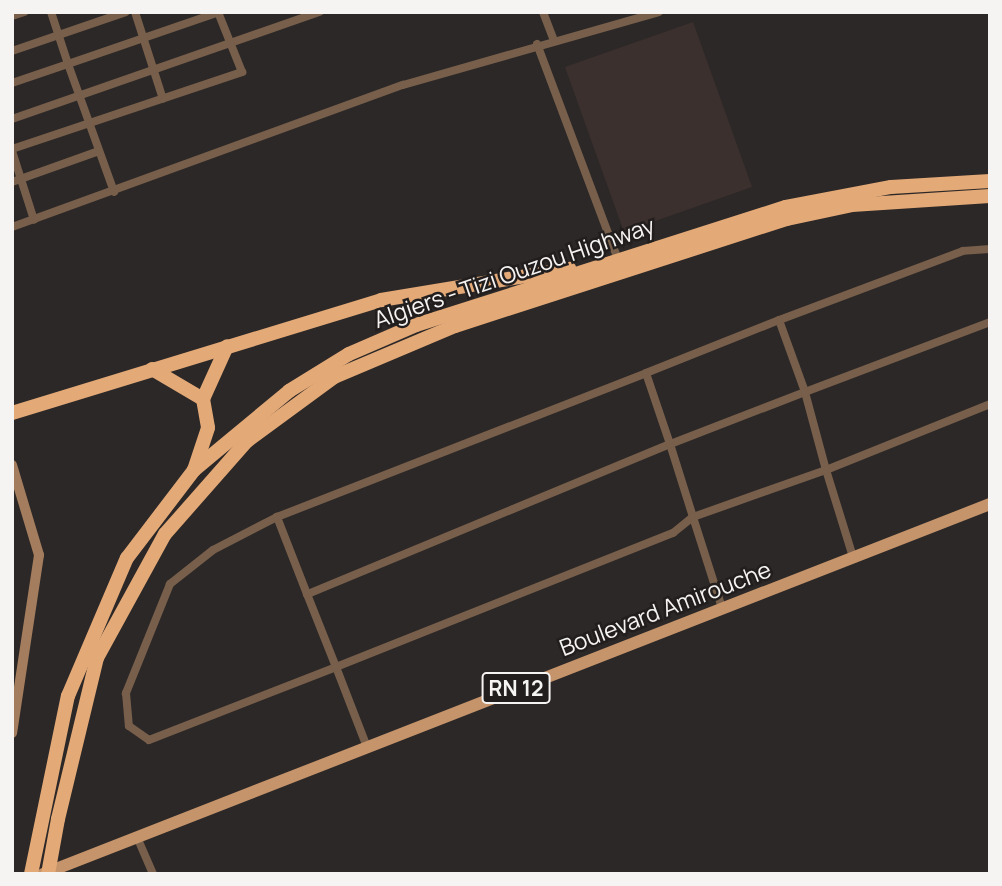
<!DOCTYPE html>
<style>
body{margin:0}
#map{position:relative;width:1002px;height:886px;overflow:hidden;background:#2c2827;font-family:Manrope,sans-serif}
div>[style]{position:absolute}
.built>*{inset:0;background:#3b302e}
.street>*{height:8px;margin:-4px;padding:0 4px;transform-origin:4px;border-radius:4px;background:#775f4b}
.secondary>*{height:10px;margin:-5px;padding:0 5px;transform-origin:5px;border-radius:5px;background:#a37d5d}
.primary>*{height:12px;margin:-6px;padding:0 6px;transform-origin:6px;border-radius:6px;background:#c5946b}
.highway>*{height:14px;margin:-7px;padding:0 7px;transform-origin:7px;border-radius:7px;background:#e3a977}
.highway-bridge>*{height:14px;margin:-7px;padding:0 7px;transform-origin:7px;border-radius:7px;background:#e3a977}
span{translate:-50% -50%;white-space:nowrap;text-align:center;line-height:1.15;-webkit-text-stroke:5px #221e1e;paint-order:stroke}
.shield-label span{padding:2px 5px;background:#221e1e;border:2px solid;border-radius:5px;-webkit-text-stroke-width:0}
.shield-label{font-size:21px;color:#f6f3f3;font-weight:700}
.street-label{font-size:23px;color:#f6f3f3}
.frame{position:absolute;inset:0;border:14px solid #f6f3f3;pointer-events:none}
</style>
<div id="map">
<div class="built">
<i style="clip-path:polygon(693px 22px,752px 187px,624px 232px,565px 67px)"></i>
</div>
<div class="street">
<i style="left:51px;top:12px;width:55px;rotate:71.9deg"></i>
<i style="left:68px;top:64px;width:160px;rotate:-19deg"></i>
<i style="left:135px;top:12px;width:91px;rotate:72.2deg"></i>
<i style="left:543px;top:12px;width:30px;rotate:69deg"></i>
<i style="left:12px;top:16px;width:13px;rotate:-18deg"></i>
<i style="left:537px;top:44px;width:230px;rotate:69.4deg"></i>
<i style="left:12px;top:51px;width:120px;rotate:-18.9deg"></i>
<i style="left:12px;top:83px;width:59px;rotate:-18.7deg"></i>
<i style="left:68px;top:64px;width:136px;rotate:70.2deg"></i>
<i style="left:12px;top:119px;width:326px;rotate:-19.2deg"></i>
<i style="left:12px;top:149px;width:243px;rotate:-18.5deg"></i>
<i style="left:242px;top:72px;width:65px;rotate:-111.8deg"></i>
<i style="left:12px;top:151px;width:72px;rotate:72.3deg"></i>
<i style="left:12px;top:182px;width:92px;rotate:-19.6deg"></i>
<i style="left:12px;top:227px;width:416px;rotate:-20deg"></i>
<i style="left:403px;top:85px;width:266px;rotate:-15.9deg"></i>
<i style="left:990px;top:249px;width:27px;rotate:176deg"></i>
<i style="left:963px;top:251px;width:197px;rotate:159.4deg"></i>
<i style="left:779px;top:320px;width:77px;rotate:70.1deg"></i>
<i style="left:805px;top:392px;width:198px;rotate:-20.7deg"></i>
<i style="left:277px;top:517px;width:72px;rotate:152.7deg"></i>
<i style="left:213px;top:550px;width:55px;rotate:141.7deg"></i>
<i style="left:170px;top:584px;width:118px;rotate:112deg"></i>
<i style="left:126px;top:693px;width:33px;rotate:85deg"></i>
<i style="left:129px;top:726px;width:24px;rotate:35deg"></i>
<i style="left:149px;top:740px;width:201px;rotate:-21.3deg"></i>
<i style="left:336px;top:667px;width:86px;rotate:68.8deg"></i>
<i style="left:853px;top:557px;width:91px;rotate:-107.2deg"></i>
<i style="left:826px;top:470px;width:177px;rotate:-21.9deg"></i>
<i style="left:307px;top:594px;width:83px;rotate:-111.3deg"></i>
<i style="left:277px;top:517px;width:396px;rotate:-21.3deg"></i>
<i style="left:722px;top:608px;width:96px;rotate:-107.7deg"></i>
<i style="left:693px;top:517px;width:77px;rotate:-107.5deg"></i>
<i style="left:670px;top:444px;width:393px;rotate:157.5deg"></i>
<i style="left:307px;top:594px;width:79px;rotate:68.3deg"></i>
<i style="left:336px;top:667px;width:363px;rotate:-21.7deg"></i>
<i style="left:673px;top:533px;width:26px;rotate:-39deg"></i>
<i style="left:693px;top:517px;width:141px;rotate:-19.5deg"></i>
<i style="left:826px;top:470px;width:81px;rotate:-105.1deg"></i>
<i style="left:805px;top:392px;width:145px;rotate:158.9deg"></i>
<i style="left:670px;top:444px;width:75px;rotate:-108.7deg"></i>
<i style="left:646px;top:373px;width:143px;rotate:-21.7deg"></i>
<i style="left:137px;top:837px;width:40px;rotate:66.6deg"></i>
</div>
<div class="secondary">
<i style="left:12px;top:465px;width:94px;rotate:73.3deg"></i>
<i style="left:39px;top:555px;width:180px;rotate:98.6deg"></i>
</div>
<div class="primary">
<i style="left:43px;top:874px;width:1017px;rotate:-21.34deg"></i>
</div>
<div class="highway">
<i style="left:152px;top:369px;width:59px;rotate:30.5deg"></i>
<i style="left:203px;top:399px;width:29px;rotate:80deg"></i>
<i style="left:208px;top:428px;width:44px;rotate:108.4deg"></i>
<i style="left:203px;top:399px;width:58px;rotate:-65.6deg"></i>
<i style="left:12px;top:413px;width:386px;rotate:-17deg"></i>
<i style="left:381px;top:300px;width:191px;rotate:-9.4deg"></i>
<i style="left:58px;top:819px;width:166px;rotate:-76.4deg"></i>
<i style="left:97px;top:658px;width:141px;rotate:-61.3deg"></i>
<i style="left:165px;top:534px;width:124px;rotate:-48.6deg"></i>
<i style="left:247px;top:441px;width:108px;rotate:-36.3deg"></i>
<i style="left:334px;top:377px;width:131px;rotate:-22.9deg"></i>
<i style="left:455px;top:326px;width:349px;rotate:-17.9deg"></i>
<i style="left:787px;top:219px;width:66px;rotate:-12.2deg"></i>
<i style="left:852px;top:205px;width:138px;rotate:-3.7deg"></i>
<i style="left:31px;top:874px;width:182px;rotate:-78.3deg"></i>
<i style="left:68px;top:696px;width:150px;rotate:-66.9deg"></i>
<i style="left:127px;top:558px;width:111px;rotate:-52.7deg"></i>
<i style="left:194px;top:470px;width:124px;rotate:-39.7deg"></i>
<i style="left:289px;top:391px;width:70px;rotate:-31.7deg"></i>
<i style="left:349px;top:354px;width:73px;rotate:-23.4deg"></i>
<i style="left:416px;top:325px;width:388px;rotate:-17.7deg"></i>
<i style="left:786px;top:207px;width:107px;rotate:-10.8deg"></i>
<i style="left:891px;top:187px;width:99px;rotate:-3.5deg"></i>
</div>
<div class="highway-bridge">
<i style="left:48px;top:874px;width:56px;rotate:-79.7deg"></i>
</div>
<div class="shield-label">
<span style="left:516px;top:688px">RN 12</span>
</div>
<div class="street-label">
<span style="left:514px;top:272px;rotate:-19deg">Algiers - Tizi Ouzou Highway</span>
<span style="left:665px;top:608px;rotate:-21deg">Boulevard Amirouche</span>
</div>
<div class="frame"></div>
</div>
